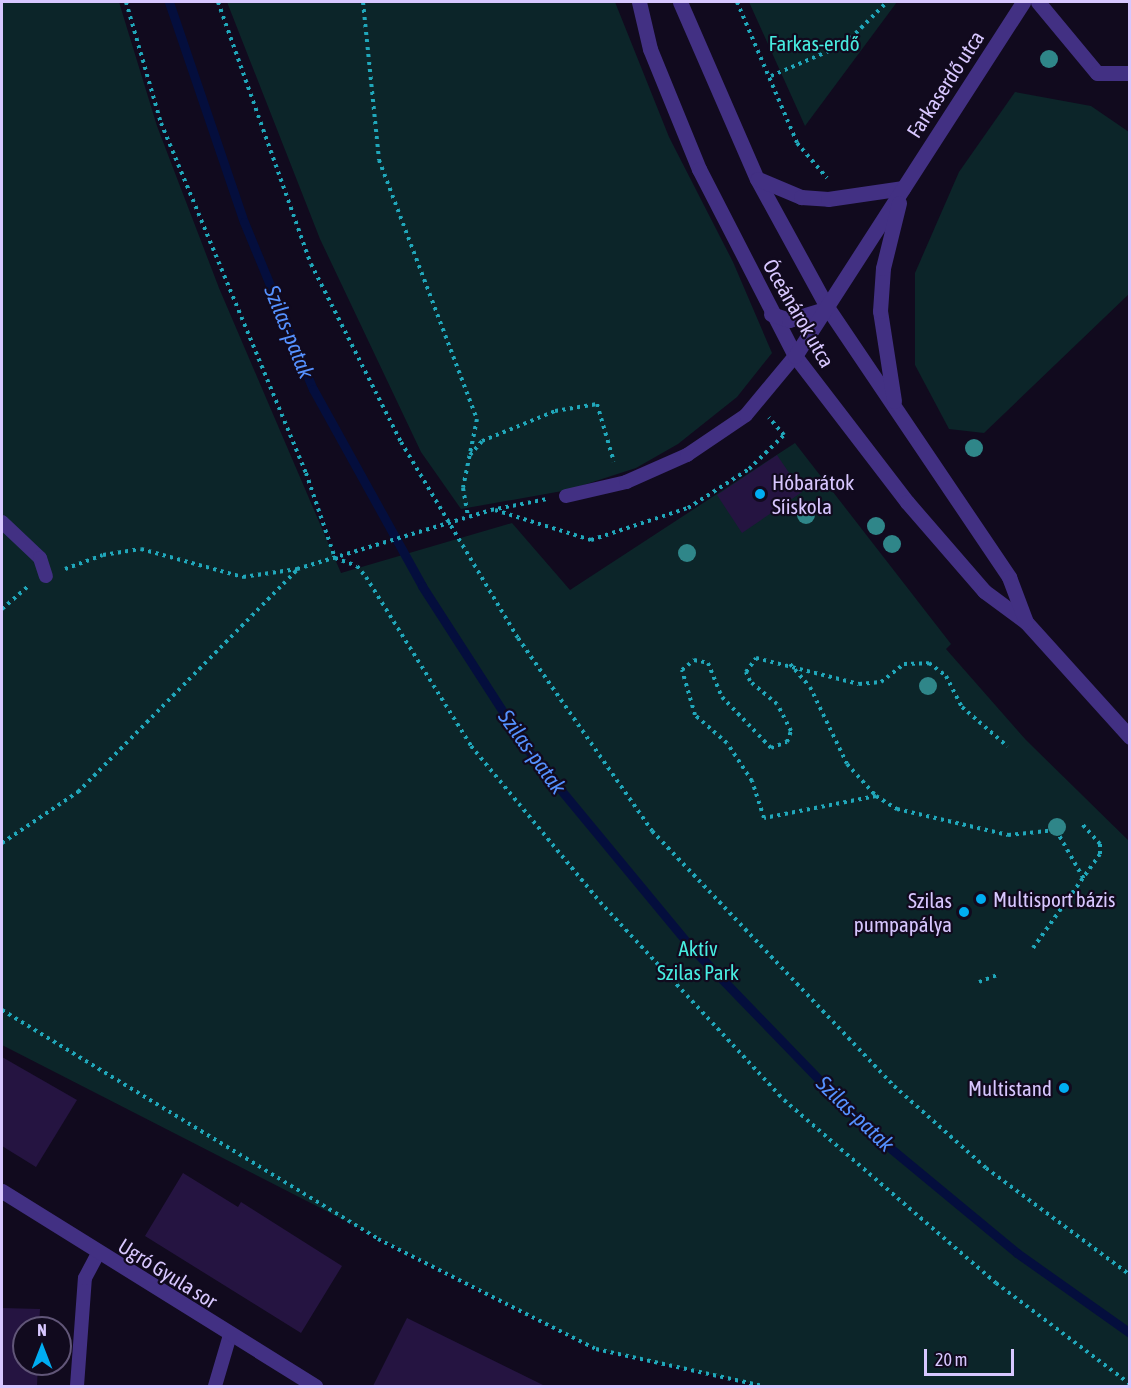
<!DOCTYPE html>
<meta charset="utf-8">
<style>
body{margin:0}
#map{position:relative;width:1131px;height:1388px;overflow:hidden;background:#110a1e;font-family:"Asap Condensed",sans-serif}
div>[style]{position:absolute}
.green>*{inset:0;background:#0c2529}
.stream>*{height:9px;margin:-4.5px;padding:0 4.5px;transform-origin:4.5px;border-radius:4.5px;background:#040e3d}
.building>*{inset:0;background:#251441}
.path>*{height:4px;margin-top:-2px;transform-origin:0;background:repeating-linear-gradient(90deg,#20a7ba 0 3px,transparent 0 7.5px)}
.service>*{height:14px;margin:-7px;padding:0 7px;transform-origin:7px;border-radius:7px;background:#423083}
.pedestrian>*{height:15px;margin:-7.5px;padding:0 7.5px;transform-origin:7.5px;border-radius:7.5px;background:#423083}
.minor>*{height:15px;margin:-7.5px;padding:0 7.5px;transform-origin:7.5px;border-radius:7.5px;background:#423083}
.tertiary>*{height:15px;margin:-7.5px;padding:0 7.5px;transform-origin:7.5px;border-radius:7.5px;background:#423083}
.trees>*{width:18px;height:18px;margin:-9px;border-radius:50%;background:#2f8689}
.dots>*{width:16px;height:16px;translate:-50% -50%;box-sizing:border-box;border:3px solid #110a1e;border-radius:50%}
span{translate:-50% -50%;white-space:nowrap;text-align:center;line-height:1.15;-webkit-text-stroke:4.5px #110a1e;paint-order:stroke}
.park-label{font-size:21px;color:#47ebe0}
.street-label{font-size:21px;color:#d8c7ff}
.poi-label{font-size:21px;color:#d8c7ff}
.left{translate:0 -50%;text-align:left}
.right{translate:-100% -50%;text-align:right}
.water-label{font-size:22px;color:#5591ff;font-style:italic}
.frame{position:absolute;inset:0;border:3px solid #d8c7ff;pointer-events:none}
.north{position:absolute;left:12px;top:1316px;width:60px;height:60px;box-sizing:border-box;background:#110a1e;border:2px solid #615678;border-radius:50%;rotate:0deg;font-size:16px;font-weight:700;line-height:24px;text-align:center;color:#d8c7ff}
.north::after{content:'';display:block;margin:auto;width:21px;height:27px;background:#00adf2;clip-path:polygon(50% 0,100% 100%,50% 72%,0 100%)}
.scale{position:absolute;left:924px;top:1349px;width:90px;height:27px;box-sizing:border-box;border:3px solid #d8c7ff;border-top:0;padding-left:8px;font-size:18px;line-height:21px;white-space:nowrap;color:#d8c7ff;-webkit-text-stroke:4px #110a1e;paint-order:stroke}
</style>
<div id="map">
<div class="green">
<i style="clip-path:polygon(2px 2px,119px 2px,157px 126px,219px 288px,341px 573px,512px 523px,570px 590px,795px 443px,951px 644px,946px 649px,1026px 740px,1129px 841px,1129px 1386px,763px 1386px,596px 1349px,2px 1045px)"></i>
<i style="clip-path:polygon(227px 2px,615px 2px,669px 137px,733px 262px,772px 353px,737px 397px,678px 444px,636px 468px,568px 490px,461px 509px,421px 452px,320px 239px)"></i>
<i style="clip-path:polygon(749px 2px,897px 2px,805px 126px)"></i>
<i style="clip-path:polygon(1015px 92px,1091px 106px,1129px 132px,1129px 294px,984px 433px,949px 429px,915px 365px,915px 273px,959px 172px)"></i>
</div>
<div class="stream">
<i style="left:169px;top:2px;width:232px;rotate:71.2deg"></i>
<i style="left:244px;top:222px;width:181px;rotate:67.6deg"></i>
<i style="left:313px;top:389px;width:225px;rotate:61deg"></i>
<i style="left:422px;top:586px;width:194px;rotate:57.2deg"></i>
<i style="left:527px;top:749px;width:256px;rotate:50.4deg"></i>
<i style="left:690px;top:946px;width:253px;rotate:46deg"></i>
<i style="left:866px;top:1128px;width:196px;rotate:39.6deg"></i>
<i style="left:1017px;top:1253px;width:138px;rotate:35.3deg"></i>
</div>
<div class="building">
<i style="clip-path:polygon(777px 455px,802px 492px,742px 533px,717px 495px)"></i>
<i style="clip-path:polygon(2px 1057px,77px 1100px,36px 1167px,2px 1146px)"></i>
<i style="clip-path:polygon(183px 1173px,238px 1207px,241px 1202px,342px 1266px,301px 1333px,145px 1236px)"></i>
<i style="clip-path:polygon(2px 1308px,40px 1309px,39px 1328px,24px 1328px,24px 1364px,38px 1364px,37px 1386px,2px 1386px)"></i>
<i style="clip-path:polygon(407px 1318px,545px 1386px,373px 1386px)"></i>
</div>
<div class="path">
<i style="left:126px;top:2px;width:126px;rotate:73.9deg"></i>
<i style="left:161px;top:123px;width:379px;rotate:67.5deg"></i>
<i style="left:306px;top:473px;width:90px;rotate:71.2deg"></i>
<i style="left:335px;top:558px;width:23px;rotate:20deg"></i>
<i style="left:357px;top:566px;width:14px;rotate:51deg"></i>
<i style="left:366px;top:577px;width:199px;rotate:58.1deg"></i>
<i style="left:471px;top:746px;width:202px;rotate:50.4deg"></i>
<i style="left:600px;top:902px;width:270px;rotate:47.1deg"></i>
<i style="left:784px;top:1100px;width:280px;rotate:40.8deg"></i>
<i style="left:996px;top:1283px;width:168px;rotate:37deg"></i>
<i style="left:218px;top:2px;width:278px;rotate:70.5deg"></i>
<i style="left:311px;top:264px;width:199px;rotate:63.2deg"></i>
<i style="left:401px;top:442px;width:228px;rotate:59.2deg"></i>
<i style="left:518px;top:638px;width:235px;rotate:55.2deg"></i>
<i style="left:652px;top:831px;width:352px;rotate:46.5deg"></i>
<i style="left:894px;top:1086px;width:123px;rotate:41.7deg"></i>
<i style="left:986px;top:1168px;width:179px;rotate:36.6deg"></i>
<i style="left:363px;top:2px;width:159px;rotate:84.2deg"></i>
<i style="left:379px;top:160px;width:277px;rotate:69.3deg"></i>
<i style="left:477px;top:419px;width:70px;rotate:101.5deg"></i>
<i style="left:463px;top:488px;width:29px;rotate:80deg"></i>
<i style="left:737px;top:2px;width:153px;rotate:66.9deg"></i>
<i style="left:797px;top:143px;width:46px;rotate:49.4deg"></i>
<i style="left:771px;top:76px;width:81px;rotate:-23.4deg"></i>
<i style="left:845px;top:44px;width:59px;rotate:-45deg"></i>
<i style="left:470px;top:455px;width:18px;rotate:-49deg"></i>
<i style="left:482px;top:441px;width:79px;rotate:-22.3deg"></i>
<i style="left:555px;top:411px;width:43px;rotate:-9.5deg"></i>
<i style="left:597px;top:404px;width:60px;rotate:73.7deg"></i>
<i style="left:495px;top:510px;width:101px;rotate:17.4deg"></i>
<i style="left:591px;top:540px;width:102px;rotate:-18.3deg"></i>
<i style="left:688px;top:508px;width:72px;rotate:-32.6deg"></i>
<i style="left:749px;top:469px;width:49px;rotate:-44.2deg"></i>
<i style="left:784px;top:435px;width:23px;rotate:-131deg"></i>
<i style="left:65px;top:569px;width:40px;rotate:-20.2deg"></i>
<i style="left:103px;top:555px;width:38px;rotate:-9deg"></i>
<i style="left:141px;top:549px;width:106px;rotate:15.4deg"></i>
<i style="left:243px;top:577px;width:55px;rotate:-8.4deg"></i>
<i style="left:297px;top:569px;width:203px;rotate:-16.9deg"></i>
<i style="left:491px;top:510px;width:57px;rotate:-11.1deg"></i>
<i style="left:2px;top:609px;width:35px;rotate:-41deg"></i>
<i style="left:790px;top:664px;width:30px;rotate:49deg"></i>
<i style="left:810px;top:687px;width:85px;rotate:64.3deg"></i>
<i style="left:847px;top:764px;width:43px;rotate:47.8deg"></i>
<i style="left:876px;top:796px;width:25px;rotate:32deg"></i>
<i style="left:897px;top:809px;width:114px;rotate:13.2deg"></i>
<i style="left:1008px;top:835px;width:48px;rotate:-5.9deg"></i>
<i style="left:1056px;top:830px;width:56px;rotate:60.3deg"></i>
<i style="left:876px;top:796px;width:114px;rotate:168.9deg"></i>
<i style="left:764px;top:818px;width:39px;rotate:-108deg"></i>
<i style="left:752px;top:781px;width:45px;rotate:-123.3deg"></i>
<i style="left:727px;top:743px;width:43px;rotate:-138.8deg"></i>
<i style="left:695px;top:715px;width:47px;rotate:-106.1deg"></i>
<i style="left:682px;top:670px;width:16px;rotate:-40deg"></i>
<i style="left:694px;top:660px;width:14px;rotate:12deg"></i>
<i style="left:708px;top:663px;width:37px;rotate:68deg"></i>
<i style="left:722px;top:697px;width:71px;rotate:46.1deg"></i>
<i style="left:771px;top:748px;width:17px;rotate:-21deg"></i>
<i style="left:787px;top:742px;width:12px;rotate:-70deg"></i>
<i style="left:791px;top:731px;width:30px;rotate:-117deg"></i>
<i style="left:777px;top:704px;width:35px;rotate:-140deg"></i>
<i style="left:750px;top:681px;width:10px;rotate:-114deg"></i>
<i style="left:746px;top:672px;width:17px;rotate:-54deg"></i>
<i style="left:756px;top:658px;width:106px;rotate:14.2deg"></i>
<i style="left:859px;top:684px;width:22px;rotate:-5deg"></i>
<i style="left:881px;top:682px;width:29px;rotate:-38deg"></i>
<i style="left:904px;top:664px;width:25px;rotate:-2deg"></i>
<i style="left:929px;top:663px;width:21px;rotate:37deg"></i>
<i style="left:946px;top:676px;width:35px;rotate:63deg"></i>
<i style="left:962px;top:707px;width:60px;rotate:40.9deg"></i>
<i style="left:2px;top:843px;width:92px;rotate:-33.9deg"></i>
<i style="left:78px;top:792px;width:312px;rotate:-45.4deg"></i>
<i style="left:1033px;top:948px;width:115px;rotate:-54.5deg"></i>
<i style="left:1100px;top:854px;width:10px;rotate:-90deg"></i>
<i style="left:1100px;top:844px;width:27px;rotate:-132deg"></i>
<i style="left:979px;top:982px;width:22px;rotate:-21deg"></i>
<i style="left:2px;top:1010px;width:440px;rotate:31.3deg"></i>
<i style="left:378px;top:1239px;width:244px;rotate:26.8deg"></i>
<i style="left:596px;top:1349px;width:171px;rotate:12.5deg"></i>
</div>
<div class="service">
<i style="left:566px;top:496px;width:62px;rotate:-13.1deg"></i>
<i style="left:626px;top:482px;width:67px;rotate:-23.9deg"></i>
<i style="left:687px;top:455px;width:71px;rotate:-34.1deg"></i>
<i style="left:746px;top:415px;width:77px;rotate:-50.3deg"></i>
<i style="left:2px;top:522px;width:52px;rotate:43.5deg"></i>
<i style="left:40px;top:558px;width:19px;rotate:72deg"></i>
<i style="left:77px;top:1386px;width:108px;rotate:-85.8deg"></i>
<i style="left:85px;top:1278px;width:27px;rotate:-62deg"></i>
<i style="left:215px;top:1386px;width:53px;rotate:-73.6deg"></i>
</div>
<div class="pedestrian">
<i style="left:1038px;top:2px;width:92px;rotate:50.3deg"></i>
<i style="left:1097px;top:73px;width:33px"></i>
</div>
<div class="minor">
<i style="left:2px;top:1191px;width:369px;rotate:31.9deg"></i>
</div>
<div class="tertiary">
<i style="left:639px;top:2px;width:48px;rotate:76.8deg"></i>
<i style="left:650px;top:49px;width:130px;rotate:67.8deg"></i>
<i style="left:699px;top:169px;width:210px;rotate:62.8deg"></i>
<i style="left:795px;top:356px;width:184px;rotate:52.5deg"></i>
<i style="left:907px;top:502px;width:118px;rotate:49.1deg"></i>
<i style="left:984px;top:591px;width:52px;rotate:36.4deg"></i>
<i style="left:1026px;top:622px;width:155px;rotate:47.9deg"></i>
<i style="left:680px;top:2px;width:193px;rotate:66.5deg"></i>
<i style="left:757px;top:179px;width:146px;rotate:61.3deg"></i>
<i style="left:827px;top:307px;width:326px;rotate:56deg"></i>
<i style="left:1009px;top:577px;width:48px;rotate:69.3deg"></i>
<i style="left:758px;top:179px;width:47px;rotate:22.7deg"></i>
<i style="left:801px;top:197px;width:27px;rotate:4deg"></i>
<i style="left:828px;top:199px;width:76px;rotate:-8.3deg"></i>
<i style="left:771px;top:314px;width:19px;rotate:18deg"></i>
<i style="left:789px;top:320px;width:37px;rotate:-17deg"></i>
<i style="left:795px;top:356px;width:421px;rotate:-57.2deg"></i>
<i style="left:894px;top:401px;width:91px;rotate:-98.8deg"></i>
<i style="left:880px;top:311px;width:43px;rotate:-86deg"></i>
<i style="left:883px;top:268px;width:67px;rotate:-76.2deg"></i>
</div>
<div class="trees">
<i style="left:1049px;top:59px"></i>
<i style="left:974px;top:448px"></i>
<i style="left:806px;top:515px"></i>
<i style="left:876px;top:526px"></i>
<i style="left:892px;top:544px"></i>
<i style="left:687px;top:553px"></i>
<i style="left:928px;top:686px"></i>
<i style="left:1057px;top:827px"></i>
</div>
<div class="dots">
<i style="left:760px;top:494px;background:#00adf2"></i>
<i style="left:981px;top:899px;background:#00adf2"></i>
<i style="left:964px;top:912px;background:#00adf2"></i>
<i style="left:1064px;top:1088px;background:#00adf2"></i>
</div>
<div class="park-label">
<span style="left:814px;top:43px">Farkas-erdő</span>
<span style="left:698px;top:960px">Aktív<br>Szilas Park</span>
</div>
<div class="street-label">
<span style="left:945px;top:84px;rotate:-57deg">Farkaserdő utca</span>
<span style="left:799px;top:313px;rotate:60deg">Óceánárok utca</span>
<span style="left:168px;top:1273px;rotate:32deg">Ugró Gyula sor</span>
</div>
<div class="poi-label">
<span class="left" style="left:772px;top:494px">Hóbarátok<br>Síiskola</span>
<span class="left" style="left:993px;top:899px">Multisport bázis</span>
<span class="right" style="left:952px;top:912px">Szilas<br>pumpapálya</span>
<span class="right" style="left:1052px;top:1088px">Multistand</span>
</div>
<div class="water-label">
<span style="left:289px;top:332px;rotate:68deg">Szilas-patak</span>
<span style="left:532px;top:752px;rotate:54deg">Szilas-patak</span>
<span style="left:855px;top:1114px;rotate:44deg">Szilas-patak</span>
</div>
<div class="frame"></div>
<div class="north">N</div>
<div class="scale">20 m</div>
</div>
